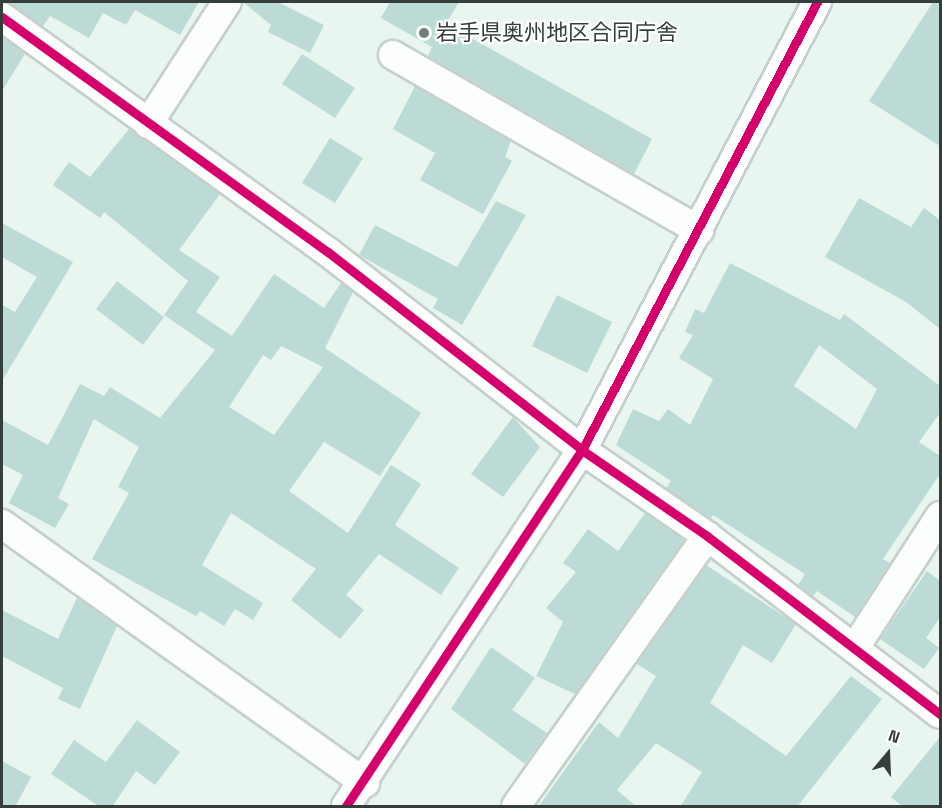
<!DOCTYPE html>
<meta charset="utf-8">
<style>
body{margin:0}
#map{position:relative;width:942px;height:808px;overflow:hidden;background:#e9f5ef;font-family:"Space Grotesk","Noto Sans JP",sans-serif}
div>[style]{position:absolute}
.building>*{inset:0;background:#bcdbd6}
.roads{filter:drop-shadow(2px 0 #c6d0cb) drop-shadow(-2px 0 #c6d0cb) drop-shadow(0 2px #c6d0cb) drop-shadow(0 -2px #c6d0cb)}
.minor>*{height:28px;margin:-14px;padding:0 14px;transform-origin:14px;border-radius:14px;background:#fcfefd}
.cycleway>*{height:9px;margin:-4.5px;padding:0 4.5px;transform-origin:4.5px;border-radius:4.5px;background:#d6006c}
.dots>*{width:16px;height:16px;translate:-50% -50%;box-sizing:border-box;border:3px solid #fff;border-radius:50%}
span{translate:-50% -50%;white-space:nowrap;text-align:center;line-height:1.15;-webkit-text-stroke:4.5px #fff;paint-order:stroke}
.poi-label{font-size:22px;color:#353e3a}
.left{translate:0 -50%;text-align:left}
.frame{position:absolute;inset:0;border:3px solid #353e3a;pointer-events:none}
.north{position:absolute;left:858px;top:724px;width:60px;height:60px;-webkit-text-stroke:4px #fff;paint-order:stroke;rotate:19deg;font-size:16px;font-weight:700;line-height:24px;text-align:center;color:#353e3a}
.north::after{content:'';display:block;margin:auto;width:21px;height:27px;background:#353e3a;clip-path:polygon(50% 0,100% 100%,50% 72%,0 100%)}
</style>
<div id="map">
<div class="building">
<i style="clip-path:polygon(6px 2px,199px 2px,180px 35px,135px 10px,126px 25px,103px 13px,89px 38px,50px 16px,43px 26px)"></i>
<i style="clip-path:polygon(243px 2px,278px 2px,324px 25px,310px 53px,268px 32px,271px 25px)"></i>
<i style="clip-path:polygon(390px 2px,459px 2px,446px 24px,652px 139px,634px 174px,428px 56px,432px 47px,381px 18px)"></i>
<i style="clip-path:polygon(933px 2px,940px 2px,940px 146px,869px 101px)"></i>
<i style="clip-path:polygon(2px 37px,25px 54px,2px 91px)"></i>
<i style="clip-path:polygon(302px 54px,355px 88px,335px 118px,282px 84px)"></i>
<i style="clip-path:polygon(415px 86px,511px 141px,505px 157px,512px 161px,483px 214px,420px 180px,435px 153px,393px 129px)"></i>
<i style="clip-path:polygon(evenodd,129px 129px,220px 194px,179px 250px,220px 277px,196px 312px,232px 336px,274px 274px,324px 308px,341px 283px,353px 292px,325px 348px,421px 413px,380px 476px,324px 442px,289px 491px,348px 533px,391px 465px,421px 484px,395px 525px,459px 568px,441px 595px,379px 554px,346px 595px,364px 610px,340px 639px,291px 600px,316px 569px,231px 513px,202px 565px,263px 603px,253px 620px,235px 609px,224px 626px,200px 611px,196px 616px,92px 559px,129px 493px,118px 487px,139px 447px,94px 419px,58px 498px,69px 504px,55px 528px,9px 503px,23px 475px,2px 464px,2px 420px,48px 445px,80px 384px,104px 396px,110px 387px,160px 418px,215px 350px,164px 315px,188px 281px,104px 212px,100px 218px,53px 185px,69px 162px,90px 177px,129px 129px,281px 346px,323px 367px,274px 435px,229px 407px,263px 355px,271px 360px,281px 346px)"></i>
<i style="clip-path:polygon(330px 138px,363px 158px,335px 203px,302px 183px)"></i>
<i style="clip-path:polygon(859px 198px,911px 227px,924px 208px,940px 220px,940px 329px,906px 302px,825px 257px)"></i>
<i style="clip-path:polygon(496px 201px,526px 215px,462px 325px,433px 308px,438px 299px,359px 255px,375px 225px,457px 267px)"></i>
<i style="clip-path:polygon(2px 223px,73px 262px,2px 381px,2px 305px,15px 312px,37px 277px,2px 257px)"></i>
<i style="clip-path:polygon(evenodd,730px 263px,840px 320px,844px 314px,940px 386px,940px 413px,919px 442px,940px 456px,940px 474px,883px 559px,890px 563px,855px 617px,817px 591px,813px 596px,798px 585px,805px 574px,713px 515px,711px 519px,666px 488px,671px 481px,616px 445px,633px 409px,659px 421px,668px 409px,690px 425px,713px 379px,679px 358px,693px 335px,685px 332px,695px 309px,704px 313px,730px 263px,819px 345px,877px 389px,856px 429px,794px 386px,819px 345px)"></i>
<i style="clip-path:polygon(117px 281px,164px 317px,143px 345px,96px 309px)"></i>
<i style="clip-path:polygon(557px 295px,612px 322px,587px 373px,532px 346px)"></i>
<i style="clip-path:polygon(513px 417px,540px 447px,503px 497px,471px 474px)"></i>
<i style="clip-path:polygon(645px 513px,684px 540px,575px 694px,536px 676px,563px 622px,546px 608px,576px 572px,563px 563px,588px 529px,618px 551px)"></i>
<i style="clip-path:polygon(706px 565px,796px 624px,772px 663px,743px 645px,710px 703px,786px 756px,851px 676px,882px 699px,797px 807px,680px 807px,702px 772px,656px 743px,617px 790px,637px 807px,538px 807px,599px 722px,618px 738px,656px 676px,637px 664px)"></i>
<i style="clip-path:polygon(927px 571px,940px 581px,940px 617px,926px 638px,939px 648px,924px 669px,880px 639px)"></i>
<i style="clip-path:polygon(77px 598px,117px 626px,80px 709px,58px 699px,63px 688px,2px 656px,2px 610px,58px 639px)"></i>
<i style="clip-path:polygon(491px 647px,535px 678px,512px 710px,547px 733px,525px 764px,451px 709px)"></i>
<i style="clip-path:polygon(137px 720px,180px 752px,155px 785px,136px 771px,112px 807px,100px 807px,51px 774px,74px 740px,106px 762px)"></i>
<i style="clip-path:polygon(940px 737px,940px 807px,903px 807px,891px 797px)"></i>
<i style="clip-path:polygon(2px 761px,31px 777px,15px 807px,2px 807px)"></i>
</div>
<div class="roads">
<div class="minor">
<i style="left:2px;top:17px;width:402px;rotate:35.8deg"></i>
<i style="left:328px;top:252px;width:322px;rotate:37.9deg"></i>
<i style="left:582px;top:450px;width:152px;rotate:34.5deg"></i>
<i style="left:707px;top:536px;width:293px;rotate:37.4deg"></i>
<i style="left:393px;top:55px;width:353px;rotate:29.8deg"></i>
<i style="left:148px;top:124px;width:145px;rotate:-57.1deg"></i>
<i style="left:2px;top:524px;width:446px;rotate:35.5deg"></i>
<i style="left:856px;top:646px;width:155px;rotate:-57.1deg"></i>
<i style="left:346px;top:806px;width:427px;rotate:-56.5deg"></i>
<i style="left:582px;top:450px;width:506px;rotate:-62.32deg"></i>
<i style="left:516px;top:806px;width:331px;rotate:-54.7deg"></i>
</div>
</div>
<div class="cycleway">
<i style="left:2px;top:17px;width:402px;rotate:35.8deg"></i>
<i style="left:328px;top:252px;width:322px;rotate:37.9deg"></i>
<i style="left:582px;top:450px;width:152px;rotate:34.5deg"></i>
<i style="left:707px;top:536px;width:293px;rotate:37.4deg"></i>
<i style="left:346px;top:806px;width:427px;rotate:-56.5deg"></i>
<i style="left:582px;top:450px;width:506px;rotate:-62.32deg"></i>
</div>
<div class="dots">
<i style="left:424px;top:33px;background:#747e79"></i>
</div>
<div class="poi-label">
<span class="left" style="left:436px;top:33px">岩手県奥州地区合同庁舎</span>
</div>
<div class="frame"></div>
<div class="north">N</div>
</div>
